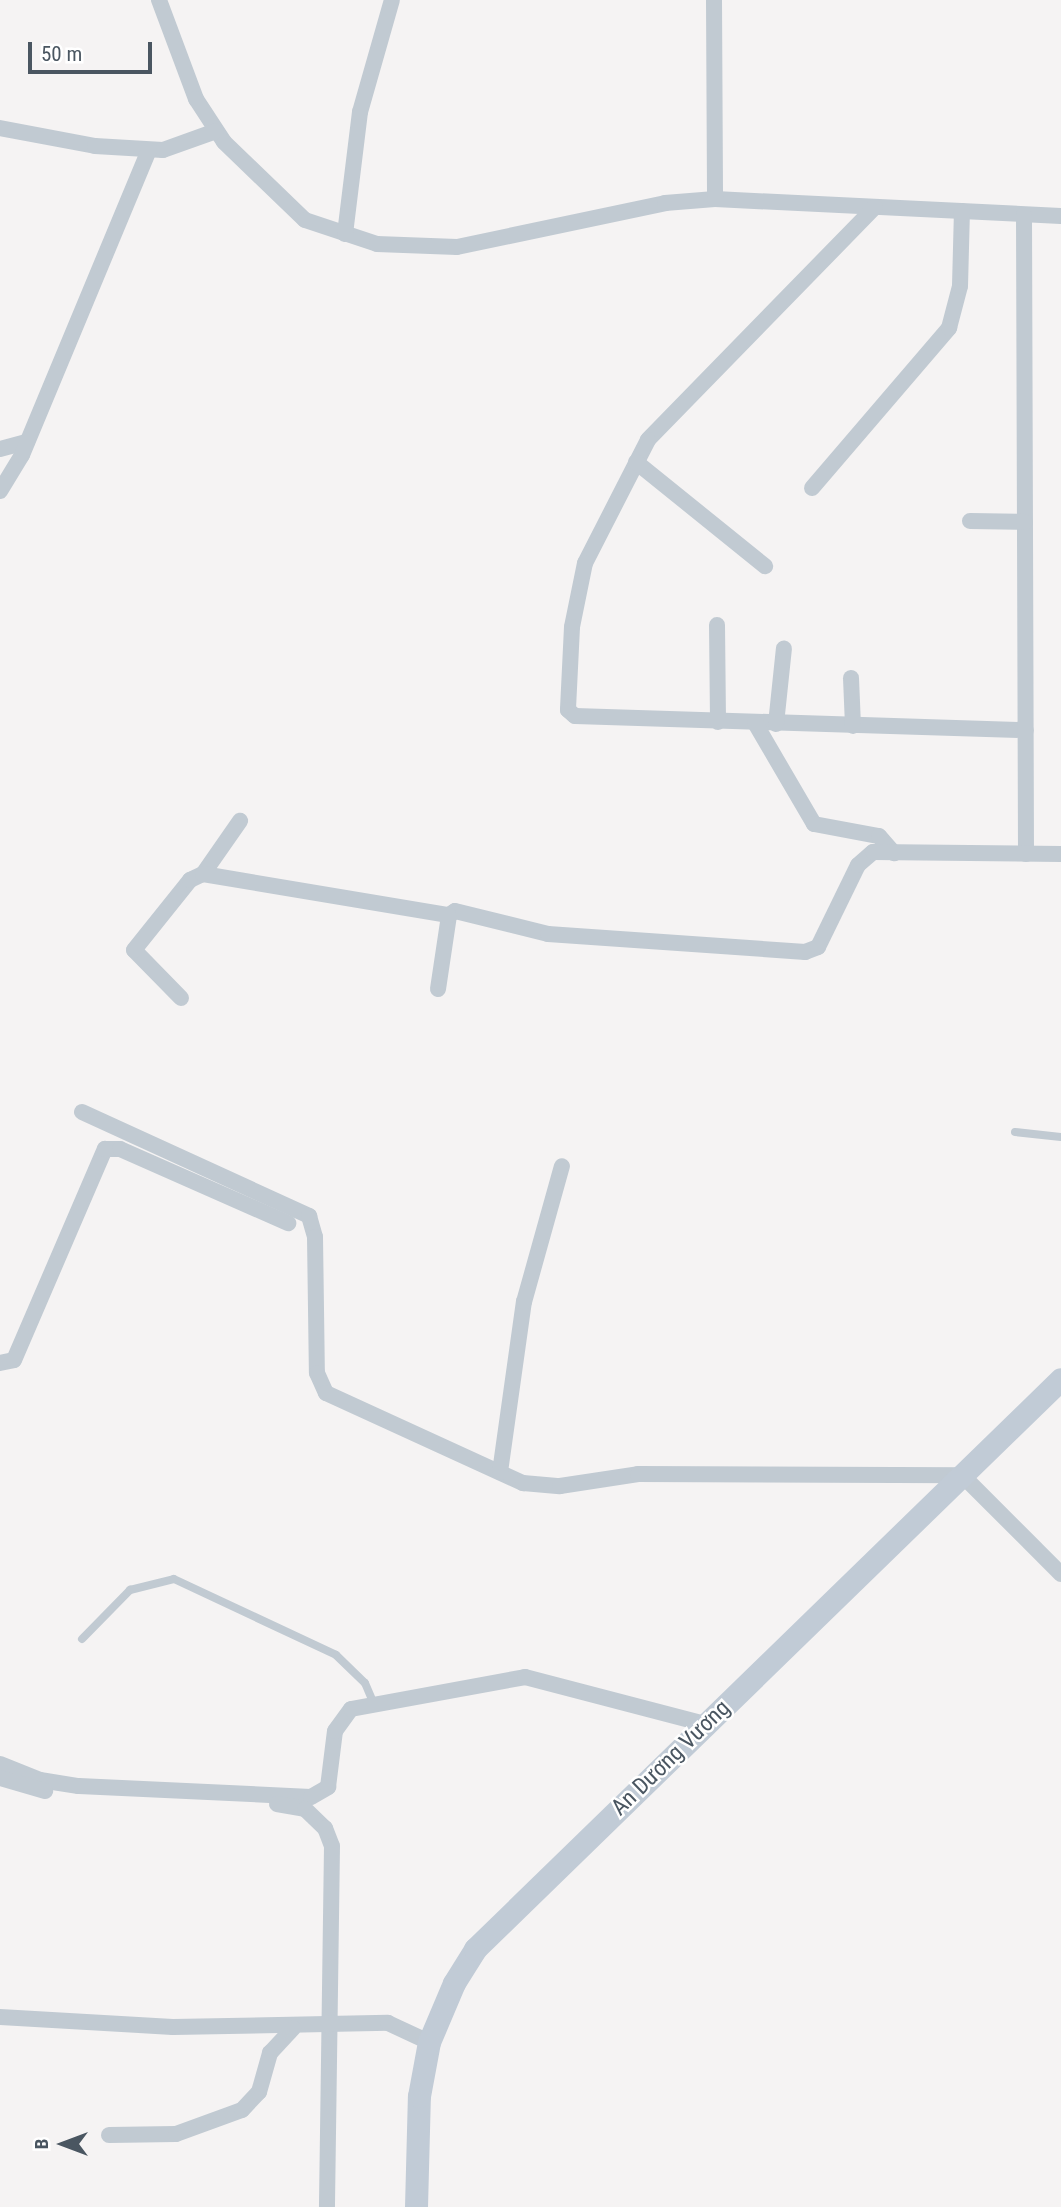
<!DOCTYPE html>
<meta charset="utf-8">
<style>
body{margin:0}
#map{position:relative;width:1061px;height:2207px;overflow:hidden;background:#f5f3f3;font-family:"Roboto Condensed",sans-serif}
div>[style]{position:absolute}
.lane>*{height:8px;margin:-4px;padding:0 4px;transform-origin:4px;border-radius:4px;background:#c1cad2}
.street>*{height:16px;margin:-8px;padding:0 8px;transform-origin:8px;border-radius:8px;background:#c1cad2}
.secondary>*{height:23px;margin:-11.5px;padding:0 11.5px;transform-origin:11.5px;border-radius:11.5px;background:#c1cbd6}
span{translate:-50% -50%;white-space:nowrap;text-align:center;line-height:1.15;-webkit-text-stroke:5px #fff;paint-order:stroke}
.street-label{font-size:23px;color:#4a5661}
.north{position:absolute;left:28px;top:2109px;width:70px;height:70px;-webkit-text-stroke:5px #fff;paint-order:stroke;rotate:270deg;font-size:19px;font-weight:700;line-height:28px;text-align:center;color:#4a5661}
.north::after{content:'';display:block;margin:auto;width:24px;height:32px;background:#4a5661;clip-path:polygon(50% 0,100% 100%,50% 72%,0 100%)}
.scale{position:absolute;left:28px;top:42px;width:124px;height:32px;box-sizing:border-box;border:4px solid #4a5661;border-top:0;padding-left:9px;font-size:21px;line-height:24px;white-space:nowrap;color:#4a5661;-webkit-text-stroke:5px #fff;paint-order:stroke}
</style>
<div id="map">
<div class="lane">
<i style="left:1015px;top:1132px;width:46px;rotate:6.2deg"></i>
<i style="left:82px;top:1639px;width:69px;rotate:-45.6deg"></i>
<i style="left:130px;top:1590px;width:45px;rotate:-14deg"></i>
<i style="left:174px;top:1579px;width:179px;rotate:25.1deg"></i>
<i style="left:336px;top:1655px;width:40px;rotate:44deg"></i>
<i style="left:365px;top:1683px;width:23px;rotate:67deg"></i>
</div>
<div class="street">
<i style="left:159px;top:0;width:106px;rotate:69.5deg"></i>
<i style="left:196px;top:99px;width:51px;rotate:56.9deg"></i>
<i style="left:224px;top:142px;width:112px;rotate:43.9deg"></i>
<i style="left:305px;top:220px;width:76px;rotate:18.4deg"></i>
<i style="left:377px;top:244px;width:80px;rotate:2.1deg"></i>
<i style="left:457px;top:247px;width:213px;rotate:-11.9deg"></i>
<i style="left:665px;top:203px;width:50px;rotate:-4.6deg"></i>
<i style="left:715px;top:199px;width:346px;rotate:2.8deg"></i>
<i style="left:714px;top:0;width:199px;rotate:89.7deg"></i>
<i style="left:0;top:128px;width:97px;rotate:10.7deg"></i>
<i style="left:95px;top:146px;width:68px;rotate:3.4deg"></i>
<i style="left:163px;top:150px;width:56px;rotate:-19.7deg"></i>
<i style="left:875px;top:207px;width:325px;rotate:134.3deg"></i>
<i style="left:648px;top:440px;width:138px;rotate:117.1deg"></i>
<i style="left:585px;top:563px;width:65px;rotate:101.5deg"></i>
<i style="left:572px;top:627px;width:83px;rotate:92.8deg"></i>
<i style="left:568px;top:710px;width:9px;rotate:41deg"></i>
<i style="left:575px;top:716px;width:451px;rotate:1.8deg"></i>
<i style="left:1024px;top:215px;width:639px;rotate:89.82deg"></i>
<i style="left:345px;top:234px;width:123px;rotate:-83deg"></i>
<i style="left:360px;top:112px;width:116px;rotate:-74.1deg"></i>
<i style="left:0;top:449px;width:28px;rotate:-15deg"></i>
<i style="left:636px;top:462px;width:166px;rotate:38.9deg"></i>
<i style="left:812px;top:488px;width:211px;rotate:-49.4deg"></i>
<i style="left:949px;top:328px;width:43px;rotate:-75.3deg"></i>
<i style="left:960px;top:286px;width:75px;rotate:-88.5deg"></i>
<i style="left:0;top:491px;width:42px;rotate:-58.6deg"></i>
<i style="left:22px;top:455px;width:330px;rotate:-67.4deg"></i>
<i style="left:970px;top:521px;width:55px;rotate:1deg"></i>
<i style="left:717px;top:625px;width:97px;rotate:89.4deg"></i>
<i style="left:851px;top:678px;width:48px;rotate:87.6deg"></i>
<i style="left:755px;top:723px;width:117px;rotate:59.7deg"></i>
<i style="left:814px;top:824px;width:66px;rotate:10.5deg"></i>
<i style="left:879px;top:836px;width:23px;rotate:49deg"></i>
<i style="left:776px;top:724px;width:76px;rotate:-84deg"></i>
<i style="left:203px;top:874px;width:65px;rotate:-55.1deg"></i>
<i style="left:438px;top:989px;width:75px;rotate:-81.5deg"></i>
<i style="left:449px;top:915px;width:7px;rotate:-34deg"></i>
<i style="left:455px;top:911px;width:96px;rotate:13.9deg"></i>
<i style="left:548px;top:934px;width:258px;rotate:4deg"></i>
<i style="left:805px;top:952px;width:14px;rotate:-21deg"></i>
<i style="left:818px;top:947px;width:91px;rotate:-64deg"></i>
<i style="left:858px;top:865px;width:20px;rotate:-41deg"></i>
<i style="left:873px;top:852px;width:188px;rotate:0.6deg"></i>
<i style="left:181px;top:998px;width:67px;rotate:-134.4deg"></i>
<i style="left:134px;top:950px;width:90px;rotate:-51.3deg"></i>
<i style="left:190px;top:880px;width:14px;rotate:-25deg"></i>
<i style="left:203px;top:874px;width:249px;rotate:9.5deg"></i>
<i style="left:82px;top:1112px;width:250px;rotate:24.6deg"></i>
<i style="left:309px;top:1216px;width:22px;rotate:74deg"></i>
<i style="left:315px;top:1237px;width:136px;rotate:89.2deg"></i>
<i style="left:317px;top:1373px;width:22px;rotate:66deg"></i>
<i style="left:326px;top:1393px;width:217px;rotate:24.6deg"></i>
<i style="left:523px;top:1483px;width:37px;rotate:5deg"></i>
<i style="left:560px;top:1486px;width:79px;rotate:-8.7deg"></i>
<i style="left:638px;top:1474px;width:324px;rotate:0.2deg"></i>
<i style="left:962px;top:1475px;width:140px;rotate:45deg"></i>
<i style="left:0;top:1363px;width:14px;rotate:-12deg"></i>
<i style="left:14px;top:1360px;width:230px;rotate:-66.7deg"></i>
<i style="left:105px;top:1149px;width:15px"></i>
<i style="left:120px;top:1149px;width:184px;rotate:23.8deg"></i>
<i style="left:500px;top:1472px;width:172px;rotate:-82deg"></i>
<i style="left:524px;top:1302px;width:141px;rotate:-74.4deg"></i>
<i style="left:0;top:1764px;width:43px;rotate:21.8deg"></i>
<i style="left:40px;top:1780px;width:39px;rotate:9deg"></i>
<i style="left:79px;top:1786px;width:232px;rotate:2.7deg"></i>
<i style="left:311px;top:1797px;width:20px;rotate:-30deg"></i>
<i style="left:328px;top:1787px;width:56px;rotate:-82.9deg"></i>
<i style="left:335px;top:1731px;width:27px;rotate:-54deg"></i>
<i style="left:351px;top:1709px;width:177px;rotate:-10.4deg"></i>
<i style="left:525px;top:1677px;width:187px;rotate:14.6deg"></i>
<i style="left:0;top:1778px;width:47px;rotate:16.1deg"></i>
<i style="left:277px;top:1804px;width:28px;rotate:10deg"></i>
<i style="left:305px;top:1809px;width:28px;rotate:44deg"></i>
<i style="left:325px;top:1828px;width:19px;rotate:69deg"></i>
<i style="left:332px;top:1846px;width:361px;rotate:90.8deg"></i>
<i style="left:0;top:2017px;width:173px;rotate:3.3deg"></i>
<i style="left:173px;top:2027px;width:215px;rotate:-1.1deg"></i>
<i style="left:388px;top:2023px;width:45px;rotate:24.9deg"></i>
<i style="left:109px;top:2135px;width:67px;rotate:-0.9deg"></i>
<i style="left:176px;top:2134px;width:70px;rotate:-20deg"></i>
<i style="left:242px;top:2110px;width:25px;rotate:-47deg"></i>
<i style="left:259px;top:2092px;width:41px;rotate:-74.2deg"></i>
<i style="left:270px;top:2053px;width:34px;rotate:-47deg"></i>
</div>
<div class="secondary">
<i style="left:416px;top:2207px;width:111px;rotate:-88.5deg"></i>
<i style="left:419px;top:2096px;width:55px;rotate:-79.5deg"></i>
<i style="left:429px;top:2042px;width:64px;rotate:-67deg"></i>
<i style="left:454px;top:1983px;width:40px;rotate:-58deg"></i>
<i style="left:475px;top:1949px;width:817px;rotate:-44.21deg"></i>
</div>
<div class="street-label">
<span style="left:671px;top:1758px;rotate:-44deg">An Dương Vương</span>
</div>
<div class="north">B</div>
<div class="scale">50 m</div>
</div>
